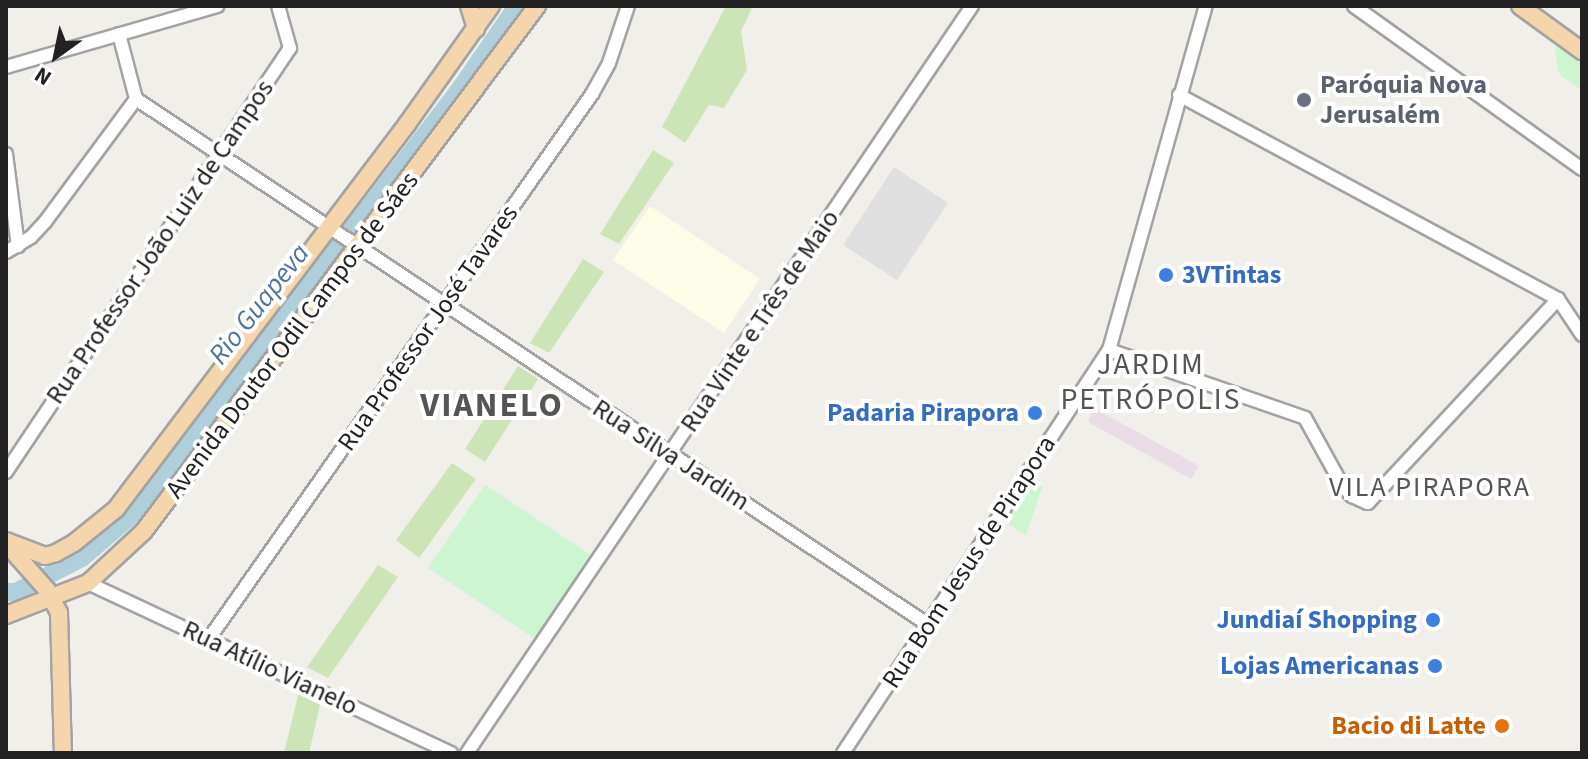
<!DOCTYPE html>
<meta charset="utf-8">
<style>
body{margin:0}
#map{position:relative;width:1588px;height:759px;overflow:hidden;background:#f1efea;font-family:"Source Sans 3",sans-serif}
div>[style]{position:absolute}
.residential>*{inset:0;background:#e0dfdf}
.industrial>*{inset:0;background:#e9dce7}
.education>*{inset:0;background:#fcfce7}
.grass>*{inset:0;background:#cde5b6}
.park>*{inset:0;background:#cdf5d0}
.river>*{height:18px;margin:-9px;padding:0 9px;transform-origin:9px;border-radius:9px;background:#afd0da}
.roads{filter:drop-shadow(2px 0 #a3a3a3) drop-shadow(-2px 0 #a3a3a3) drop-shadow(0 2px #a3a3a3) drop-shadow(0 -2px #a3a3a3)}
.minor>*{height:12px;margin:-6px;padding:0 6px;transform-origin:6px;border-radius:6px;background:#fff}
.major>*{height:16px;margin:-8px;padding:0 8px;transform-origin:8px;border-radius:8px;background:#f4d5ac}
.dots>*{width:22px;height:22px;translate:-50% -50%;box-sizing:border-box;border:4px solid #fff;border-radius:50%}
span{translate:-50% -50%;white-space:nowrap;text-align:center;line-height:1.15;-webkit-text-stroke:8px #fff;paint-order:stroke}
.worship-label{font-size:26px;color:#5b616d;font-weight:700}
.left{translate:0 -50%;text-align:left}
.street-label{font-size:26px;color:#222}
.shop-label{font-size:26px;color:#366cbe;font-weight:700}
.right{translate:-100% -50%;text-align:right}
.food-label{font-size:26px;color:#c56008;font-weight:700}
.water-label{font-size:28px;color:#50749a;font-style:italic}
.neighbourhood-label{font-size:28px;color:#555;letter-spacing:2px}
.quarter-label{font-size:30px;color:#555;letter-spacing:2px}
.district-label{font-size:34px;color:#555;font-weight:700;letter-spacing:2px}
.frame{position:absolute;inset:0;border:8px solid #222;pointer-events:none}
.north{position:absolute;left:16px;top:16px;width:80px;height:80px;-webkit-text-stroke:6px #fff;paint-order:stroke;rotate:213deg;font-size:22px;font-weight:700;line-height:32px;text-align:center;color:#222}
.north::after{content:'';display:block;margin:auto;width:28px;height:36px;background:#222;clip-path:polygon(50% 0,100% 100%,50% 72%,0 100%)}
</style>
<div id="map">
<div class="residential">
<i style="clip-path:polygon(894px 167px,948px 203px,897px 280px,843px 245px)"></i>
</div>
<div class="industrial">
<i style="clip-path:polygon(1094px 408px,1199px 466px,1191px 479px,1088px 422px)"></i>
</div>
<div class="education">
<i style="clip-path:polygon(650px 206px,760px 279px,724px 333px,613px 260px)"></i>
</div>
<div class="grass">
<i style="clip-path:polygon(726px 6px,753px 6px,741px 31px,747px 70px,724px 108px,709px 105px,685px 143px,662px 127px)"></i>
<i style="clip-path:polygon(653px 150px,674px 163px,619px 244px,600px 234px)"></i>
<i style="clip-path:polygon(583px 259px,604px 272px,549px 353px,530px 343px)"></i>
<i style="clip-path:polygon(518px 366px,538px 379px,485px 462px,465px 449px)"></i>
<i style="clip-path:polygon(452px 463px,476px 479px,419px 558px,396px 540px)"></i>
<i style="clip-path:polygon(378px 565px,398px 577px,328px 678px,307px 667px)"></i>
<i style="clip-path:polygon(299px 691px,321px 701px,309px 753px,284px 753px)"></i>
</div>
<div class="park">
<i style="clip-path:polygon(1558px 40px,1582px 56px,1582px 90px,1559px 74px,1555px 50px)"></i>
<i style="clip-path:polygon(1030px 478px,1039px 482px,1042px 488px,1026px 535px,1003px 521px)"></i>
<i style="clip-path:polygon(485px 485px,594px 557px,538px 641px,428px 568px)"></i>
</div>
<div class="river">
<i style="left:6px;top:592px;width:10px"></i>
<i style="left:16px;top:592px;width:74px;rotate:-27.3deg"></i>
<i style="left:82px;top:558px;width:69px;rotate:-40.9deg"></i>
<i style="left:134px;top:513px;width:530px;rotate:-52.44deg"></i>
<i style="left:457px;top:93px;width:106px;rotate:-55.4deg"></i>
</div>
<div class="roads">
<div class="minor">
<i style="left:1354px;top:6px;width:280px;rotate:35.6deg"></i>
<i style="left:119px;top:34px;width:67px;rotate:75.3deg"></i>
<i style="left:6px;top:67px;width:220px;rotate:-16.1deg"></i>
<i style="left:1179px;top:95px;width:430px;rotate:28.3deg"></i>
<i style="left:1558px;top:299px;width:43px;rotate:56.3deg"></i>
<i style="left:136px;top:99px;width:949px;rotate:33.57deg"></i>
<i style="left:6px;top:154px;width:93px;rotate:82.6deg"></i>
<i style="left:6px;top:252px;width:29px;rotate:-31deg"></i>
<i style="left:31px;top:237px;width:21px;rotate:-47deg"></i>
<i style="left:45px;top:222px;width:153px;rotate:-53.5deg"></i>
<i style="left:1109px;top:350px;width:207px;rotate:19.1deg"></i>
<i style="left:1305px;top:418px;width:77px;rotate:61.1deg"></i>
<i style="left:1342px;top:485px;width:15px;rotate:48deg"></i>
<i style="left:1352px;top:496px;width:17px;rotate:24deg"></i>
<i style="left:1368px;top:503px;width:279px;rotate:-47deg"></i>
<i style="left:6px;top:472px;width:510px;rotate:-56.19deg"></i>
<i style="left:290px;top:48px;width:44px;rotate:-105.9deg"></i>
<i style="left:88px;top:583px;width:401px;rotate:25.1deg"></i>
<i style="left:208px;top:640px;width:668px;rotate:-54.88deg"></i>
<i style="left:592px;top:94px;width:35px;rotate:-61deg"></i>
<i style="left:609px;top:63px;width:60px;rotate:-71.6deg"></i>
<i style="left:467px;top:753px;width:902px;rotate:-55.94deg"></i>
<i style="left:843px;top:753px;width:483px;rotate:-56.6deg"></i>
<i style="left:1109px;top:350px;width:357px;rotate:-74.3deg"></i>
</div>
<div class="major">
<i style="left:469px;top:6px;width:24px;rotate:73deg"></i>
<i style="left:1520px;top:6px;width:77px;rotate:36deg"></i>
<i style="left:6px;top:541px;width:42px;rotate:21deg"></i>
<i style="left:45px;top:556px;width:11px;rotate:-15deg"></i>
<i style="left:56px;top:553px;width:21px;rotate:-29deg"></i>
<i style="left:74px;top:543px;width:54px;rotate:-39deg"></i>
<i style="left:116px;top:509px;width:483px;rotate:-52.9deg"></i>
<i style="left:407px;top:124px;width:145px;rotate:-54.6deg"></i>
<i style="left:10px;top:548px;width:56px;rotate:48.6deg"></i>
<i style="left:47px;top:590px;width:26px;rotate:62deg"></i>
<i style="left:59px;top:613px;width:140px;rotate:88.4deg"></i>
<i style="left:6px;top:615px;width:88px;rotate:-21.3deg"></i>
<i style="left:88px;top:583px;width:76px;rotate:-42.9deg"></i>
<i style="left:144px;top:531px;width:656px;rotate:-53.18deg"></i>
</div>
</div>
<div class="dots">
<i style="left:1304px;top:100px;background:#6b7280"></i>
<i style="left:1166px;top:275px;background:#3f7fe0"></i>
<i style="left:1035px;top:413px;background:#3f7fe0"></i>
<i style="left:1433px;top:620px;background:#3f7fe0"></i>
<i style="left:1435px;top:666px;background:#3f7fe0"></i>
<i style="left:1502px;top:726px;background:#e8710a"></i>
</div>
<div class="worship-label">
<span class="left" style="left:1320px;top:100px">Paróquia Nova<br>Jerusalém</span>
</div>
<div class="street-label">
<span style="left:160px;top:242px;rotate:-56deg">Rua Professor João Luiz de Campos</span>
<span style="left:760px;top:321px;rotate:-56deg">Rua Vinte e Três de Maio</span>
<span style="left:428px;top:328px;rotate:-55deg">Rua Professor José Tavares</span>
<span style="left:292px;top:335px;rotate:-53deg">Avenida Doutor Odil Campos de Sáes</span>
<span style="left:671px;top:455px;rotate:33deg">Rua Silva Jardim</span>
<span style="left:969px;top:562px;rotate:-57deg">Rua Bom Jesus de Pirapora</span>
<span style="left:270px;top:668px;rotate:25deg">Rua Atílio Vianelo</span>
</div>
<div class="shop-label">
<span class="left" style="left:1182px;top:275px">3VTintas</span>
<span class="right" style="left:1019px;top:413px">Padaria Pirapora</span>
<span class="right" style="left:1417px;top:620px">Jundiaí Shopping</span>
<span class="right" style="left:1419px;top:666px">Lojas Americanas</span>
</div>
<div class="food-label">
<span class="right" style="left:1486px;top:726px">Bacio di Latte</span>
</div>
<div class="water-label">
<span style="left:259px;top:304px;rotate:-52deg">Rio Guapeva</span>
</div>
<div class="neighbourhood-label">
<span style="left:1430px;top:487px">VILA PIRAPORA</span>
</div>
<div class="quarter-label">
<span style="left:1151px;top:382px">JARDIM<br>PETRÓPOLIS</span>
</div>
<div class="district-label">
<span style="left:492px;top:406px">VIANELO</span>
</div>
<div class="frame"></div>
<div class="north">N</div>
</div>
